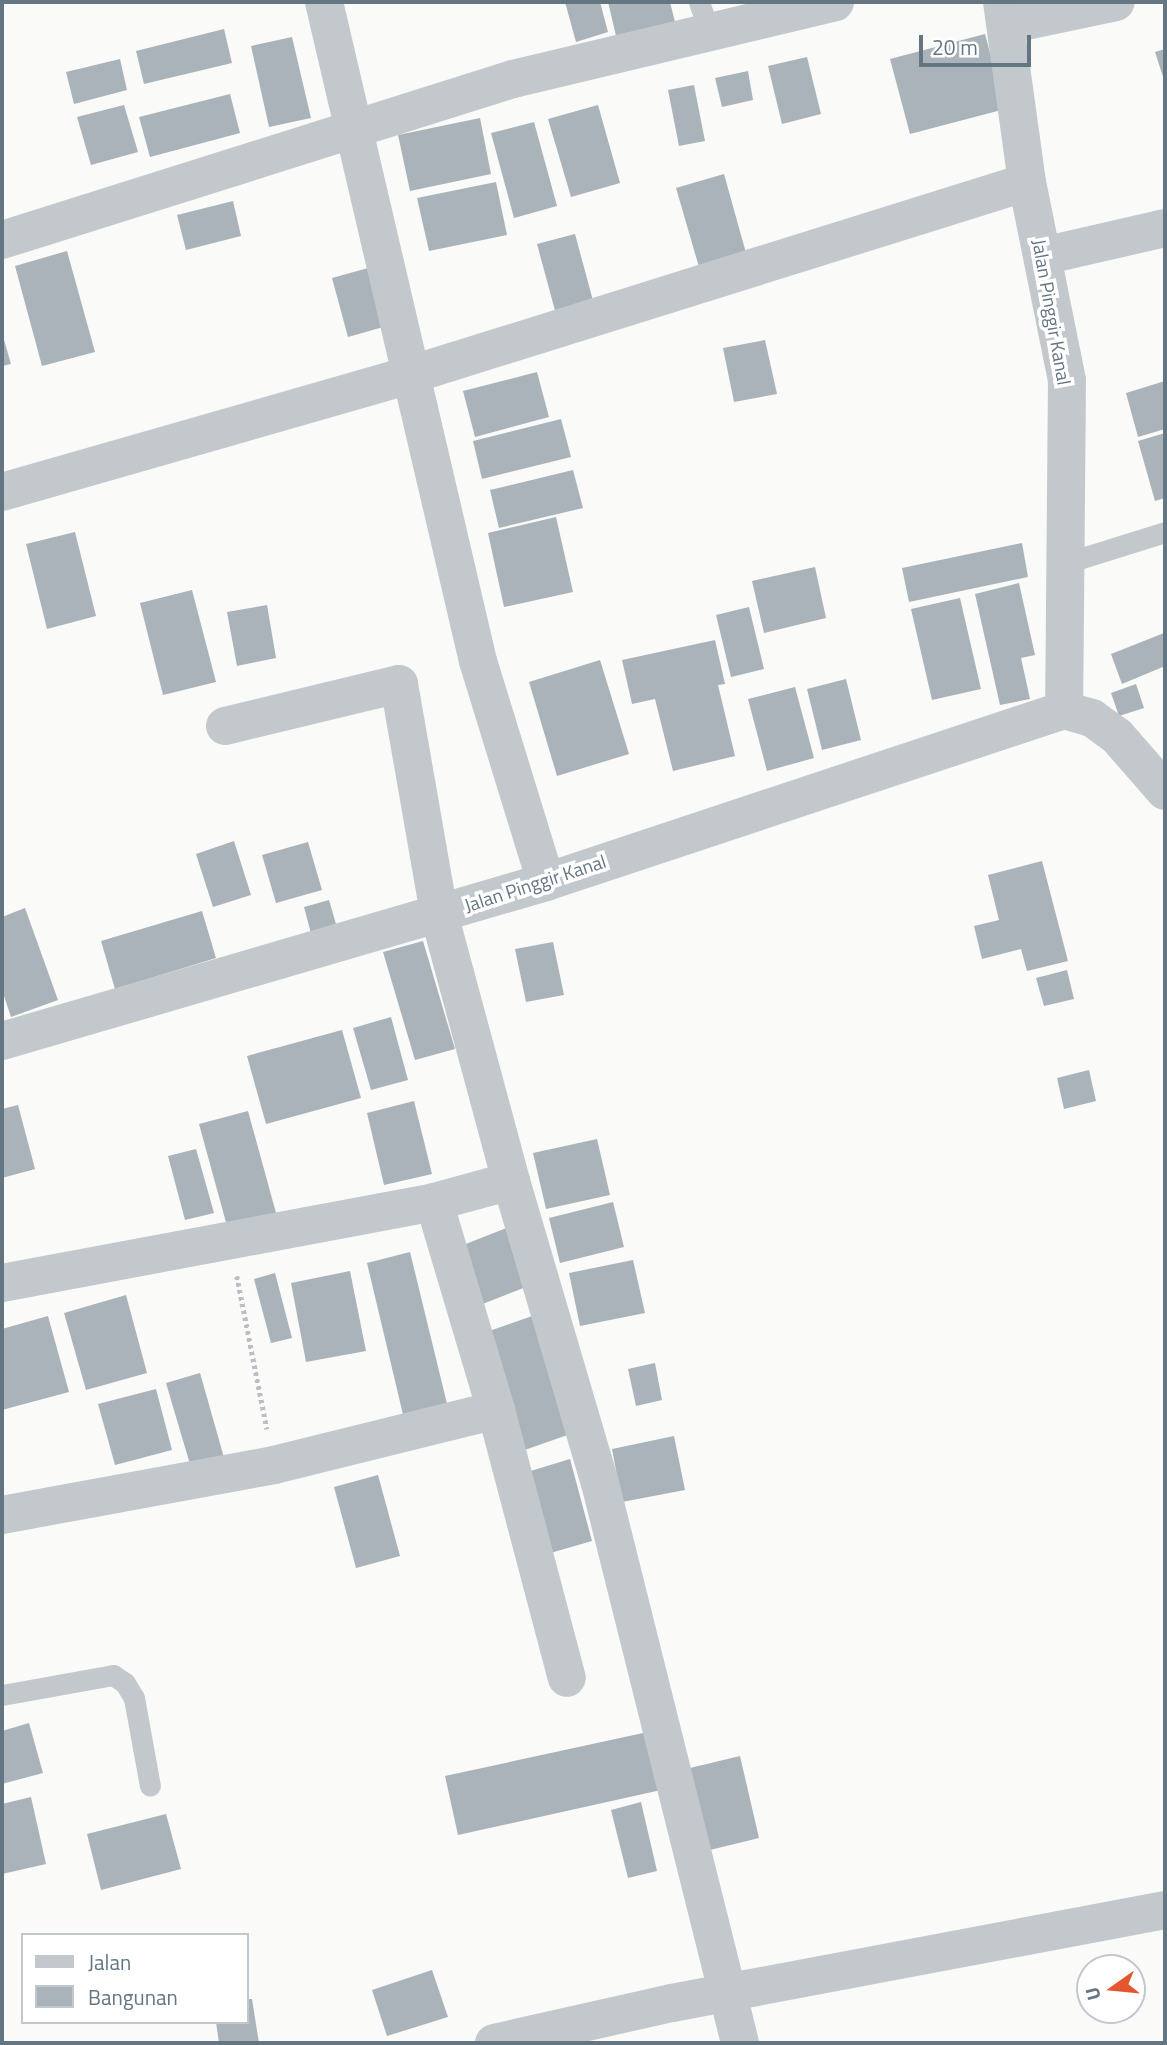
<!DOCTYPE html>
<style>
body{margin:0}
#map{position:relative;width:1167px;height:2045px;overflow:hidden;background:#fafaf8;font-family:"Titillium Web",sans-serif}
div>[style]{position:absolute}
.building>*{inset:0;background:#aab3b9}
.path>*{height:4.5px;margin-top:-2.25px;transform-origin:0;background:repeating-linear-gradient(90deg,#bbbfc2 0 3.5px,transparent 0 7px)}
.lane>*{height:21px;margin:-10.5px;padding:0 10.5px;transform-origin:10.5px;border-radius:10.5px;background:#c3c8cc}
.street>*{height:38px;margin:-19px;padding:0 19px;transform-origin:19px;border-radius:19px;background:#c3c8cc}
span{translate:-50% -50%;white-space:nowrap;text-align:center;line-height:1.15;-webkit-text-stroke:7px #fff;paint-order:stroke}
.street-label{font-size:19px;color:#657683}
.frame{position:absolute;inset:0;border:4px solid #657683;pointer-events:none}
.legend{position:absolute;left:21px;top:1933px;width:228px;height:91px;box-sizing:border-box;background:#fff;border:2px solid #c1c8cd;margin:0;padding:9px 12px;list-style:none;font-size:21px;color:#657683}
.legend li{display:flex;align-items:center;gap:14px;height:35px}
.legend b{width:35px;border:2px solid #c1c8cd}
.north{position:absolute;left:1076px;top:1954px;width:70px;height:70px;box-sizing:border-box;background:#fff;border:2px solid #c1c8cd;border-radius:50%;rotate:255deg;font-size:19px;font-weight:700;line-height:28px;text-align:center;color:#657683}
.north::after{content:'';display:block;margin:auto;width:24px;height:32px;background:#e4572e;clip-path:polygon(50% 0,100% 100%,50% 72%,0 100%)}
.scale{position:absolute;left:919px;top:35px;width:112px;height:32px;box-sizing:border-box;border:4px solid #657683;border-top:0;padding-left:9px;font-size:21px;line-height:24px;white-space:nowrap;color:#657683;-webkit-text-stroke:5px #fff;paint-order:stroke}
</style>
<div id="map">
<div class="building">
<i style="clip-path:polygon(565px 2px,600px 2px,608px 32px,576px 42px)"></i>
<i style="clip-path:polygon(608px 2px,670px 2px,676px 26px,617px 40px)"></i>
<i style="clip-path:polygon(224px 29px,232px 63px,144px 84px,136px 51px)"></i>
<i style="clip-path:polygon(985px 34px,1005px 109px,910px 134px,890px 59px)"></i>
<i style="clip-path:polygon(292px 37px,311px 118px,269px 127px,251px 46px)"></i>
<i style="clip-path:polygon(1165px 49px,1165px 83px,1155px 52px)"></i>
<i style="clip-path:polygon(807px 57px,821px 114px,782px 124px,768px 66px)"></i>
<i style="clip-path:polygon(120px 59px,127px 90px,74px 104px,66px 72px)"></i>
<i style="clip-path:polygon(748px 71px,753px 100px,722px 107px,715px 78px)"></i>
<i style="clip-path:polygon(694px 85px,705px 141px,679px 146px,668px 90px)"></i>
<i style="clip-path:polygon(230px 94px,240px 133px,150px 157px,139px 117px)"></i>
<i style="clip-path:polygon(124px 105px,138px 152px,91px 165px,77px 117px)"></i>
<i style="clip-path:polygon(598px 105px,620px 183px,571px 197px,548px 119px)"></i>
<i style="clip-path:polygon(480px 118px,491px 174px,410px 191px,398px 135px)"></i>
<i style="clip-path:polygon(534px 122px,557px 206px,514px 218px,491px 133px)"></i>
<i style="clip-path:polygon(724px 174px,746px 253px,699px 267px,676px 188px)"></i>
<i style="clip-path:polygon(496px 182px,507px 235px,429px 251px,417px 198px)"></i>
<i style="clip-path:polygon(233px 201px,241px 236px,186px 250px,177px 215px)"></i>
<i style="clip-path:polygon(575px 234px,595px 308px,557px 318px,537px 244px)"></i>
<i style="clip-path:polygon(67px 251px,95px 352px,42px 366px,15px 266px)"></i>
<i style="clip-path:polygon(379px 265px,394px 324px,348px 337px,332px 278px)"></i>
<i style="clip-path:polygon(2px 333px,11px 364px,2px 366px)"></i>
<i style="clip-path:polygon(765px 340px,777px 394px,734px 402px,723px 348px)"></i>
<i style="clip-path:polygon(537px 372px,549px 417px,475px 437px,463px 391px)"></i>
<i style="clip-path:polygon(1165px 381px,1165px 429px,1138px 437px,1126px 393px)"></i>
<i style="clip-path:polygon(561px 419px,571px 457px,482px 479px,473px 441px)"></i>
<i style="clip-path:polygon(1165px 433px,1165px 498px,1155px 501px,1138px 441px)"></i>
<i style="clip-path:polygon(573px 470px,583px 508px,499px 528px,490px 490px)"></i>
<i style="clip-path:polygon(556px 517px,573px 592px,504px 607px,488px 533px)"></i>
<i style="clip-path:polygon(75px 532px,96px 616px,47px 629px,26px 544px)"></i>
<i style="clip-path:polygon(1022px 543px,1028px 577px,909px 602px,902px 568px)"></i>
<i style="clip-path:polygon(815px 567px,826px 618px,764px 633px,752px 581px)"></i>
<i style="clip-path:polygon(1019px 583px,1035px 655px,1021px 658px,1030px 699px,1000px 705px,975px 594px)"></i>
<i style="clip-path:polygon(192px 590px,216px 682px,163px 695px,140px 603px)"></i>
<i style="clip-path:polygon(960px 598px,981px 689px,932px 700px,911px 609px)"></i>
<i style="clip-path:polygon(267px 605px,276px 658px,237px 666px,227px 612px)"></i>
<i style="clip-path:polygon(749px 607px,764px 669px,731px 677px,716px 615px)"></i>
<i style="clip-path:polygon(1164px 633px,1165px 666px,1122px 684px,1111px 654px)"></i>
<i style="clip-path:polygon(715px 640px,725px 684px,718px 685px,735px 756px,673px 771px,655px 699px,632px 704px,622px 660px)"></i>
<i style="clip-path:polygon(600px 660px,629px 754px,557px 776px,529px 682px)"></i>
<i style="clip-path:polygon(846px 679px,861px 740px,822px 750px,807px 689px)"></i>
<i style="clip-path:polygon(1136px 684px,1144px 708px,1119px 716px,1111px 693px)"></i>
<i style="clip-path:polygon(795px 687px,814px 758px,767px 771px,748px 699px)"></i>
<i style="clip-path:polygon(234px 841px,251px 895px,213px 907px,196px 854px)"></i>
<i style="clip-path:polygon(308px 842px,322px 890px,276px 903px,262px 855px)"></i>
<i style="clip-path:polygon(1042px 861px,1068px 961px,1027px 971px,1021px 949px,982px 959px,974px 926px,999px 920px,988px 875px)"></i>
<i style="clip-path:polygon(329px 900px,340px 938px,314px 945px,304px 907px)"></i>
<i style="clip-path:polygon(25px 908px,58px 1000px,11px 1017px,2px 990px,2px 917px)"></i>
<i style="clip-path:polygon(202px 911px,216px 958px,115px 989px,101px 941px)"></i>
<i style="clip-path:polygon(423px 941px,455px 1049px,415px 1060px,383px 952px)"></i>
<i style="clip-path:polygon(553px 942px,564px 995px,526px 1002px,515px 949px)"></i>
<i style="clip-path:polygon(1067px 970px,1074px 999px,1044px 1006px,1036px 978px)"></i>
<i style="clip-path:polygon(391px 1017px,408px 1080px,371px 1090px,353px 1028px)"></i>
<i style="clip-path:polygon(342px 1030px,361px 1098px,266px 1124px,247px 1056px)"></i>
<i style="clip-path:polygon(1089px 1070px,1096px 1101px,1064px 1109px,1057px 1078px)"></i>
<i style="clip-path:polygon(414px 1101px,432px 1174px,384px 1185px,367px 1113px)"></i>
<i style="clip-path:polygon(18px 1105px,35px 1169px,2px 1178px,2px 1109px)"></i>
<i style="clip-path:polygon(248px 1111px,276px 1213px,227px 1226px,199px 1124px)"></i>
<i style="clip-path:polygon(597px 1139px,610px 1195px,546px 1209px,533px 1153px)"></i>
<i style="clip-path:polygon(196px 1149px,214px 1213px,185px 1220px,168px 1156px)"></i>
<i style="clip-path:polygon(613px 1202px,624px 1247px,560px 1263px,549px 1218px)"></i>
<i style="clip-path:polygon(509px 1227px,531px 1285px,475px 1307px,453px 1249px)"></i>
<i style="clip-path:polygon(410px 1252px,450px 1416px,406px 1427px,367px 1263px)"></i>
<i style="clip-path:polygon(633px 1260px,645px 1313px,580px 1326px,569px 1273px)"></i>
<i style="clip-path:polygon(350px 1271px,366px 1351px,306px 1362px,291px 1283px)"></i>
<i style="clip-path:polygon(275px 1273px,292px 1338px,271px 1343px,254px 1279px)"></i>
<i style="clip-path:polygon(126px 1295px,147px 1373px,86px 1390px,64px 1313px)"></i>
<i style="clip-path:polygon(538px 1314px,579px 1431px,516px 1453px,475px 1336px)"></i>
<i style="clip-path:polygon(48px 1316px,69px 1392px,2px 1410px,2px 1329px)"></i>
<i style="clip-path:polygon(655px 1363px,662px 1400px,636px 1406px,628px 1369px)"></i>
<i style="clip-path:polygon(200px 1373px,225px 1461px,192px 1471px,166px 1383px)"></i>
<i style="clip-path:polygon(156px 1389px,172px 1450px,115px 1465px,98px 1404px)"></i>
<i style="clip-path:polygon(674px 1436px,685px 1490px,622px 1502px,612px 1449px)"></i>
<i style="clip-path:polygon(570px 1459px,592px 1541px,547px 1554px,524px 1473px)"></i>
<i style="clip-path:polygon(378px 1475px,400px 1556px,356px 1568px,334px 1487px)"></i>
<i style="clip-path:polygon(29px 1723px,43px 1773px,2px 1784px,2px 1731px)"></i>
<i style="clip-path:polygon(657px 1730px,670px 1788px,458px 1835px,445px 1776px)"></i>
<i style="clip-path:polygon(740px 1756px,759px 1838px,710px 1850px,690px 1768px)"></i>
<i style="clip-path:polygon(31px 1797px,46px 1864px,2px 1874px,2px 1804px)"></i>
<i style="clip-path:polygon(641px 1802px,657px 1871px,628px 1878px,611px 1810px)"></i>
<i style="clip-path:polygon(166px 1814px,181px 1869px,101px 1890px,87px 1834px)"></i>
<i style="clip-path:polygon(432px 1970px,448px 2017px,387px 2036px,372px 1990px)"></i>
<i style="clip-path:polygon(247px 1999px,252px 1999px,259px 2043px,219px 2043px,216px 2022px,247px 2022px)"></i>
</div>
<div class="path">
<i style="left:237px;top:1276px;width:156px;rotate:78.9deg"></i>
</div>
<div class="lane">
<i style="left:699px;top:2px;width:34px;rotate:71deg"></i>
<i style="left:1066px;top:563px;width:104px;rotate:-17.4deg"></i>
<i style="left:2px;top:1695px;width:113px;rotate:-10.2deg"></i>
<i style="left:113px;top:1675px;width:14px;rotate:34deg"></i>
<i style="left:125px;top:1683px;width:17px;rotate:59deg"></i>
<i style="left:134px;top:1698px;width:89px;rotate:79.7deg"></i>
</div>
<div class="street">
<i style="left:324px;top:2px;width:677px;rotate:76.85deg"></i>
<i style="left:478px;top:661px;width:231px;rotate:72.9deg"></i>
<i style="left:1002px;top:2px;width:182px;rotate:82.1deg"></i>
<i style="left:1027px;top:182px;width:202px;rotate:78.6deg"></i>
<i style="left:1067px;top:380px;width:330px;rotate:90.5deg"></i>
<i style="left:1007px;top:25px;width:111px;rotate:-11.9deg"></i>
<i style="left:2px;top:240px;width:536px;rotate:-17.49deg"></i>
<i style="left:513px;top:79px;width:331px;rotate:-13.4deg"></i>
<i style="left:1043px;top:256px;width:125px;rotate:-12.9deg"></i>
<i style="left:2px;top:492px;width:428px;rotate:-16deg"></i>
<i style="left:413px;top:374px;width:643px;rotate:-17.36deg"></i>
<i style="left:225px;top:726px;width:179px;rotate:-13.6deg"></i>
<i style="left:399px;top:684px;width:233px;rotate:80.1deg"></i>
<i style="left:439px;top:914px;width:277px;rotate:74.9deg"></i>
<i style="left:511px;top:1181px;width:315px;rotate:73.6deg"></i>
<i style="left:600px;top:1483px;width:577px;rotate:75.96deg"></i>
<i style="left:2px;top:1041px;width:567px;rotate:-16.29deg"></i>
<i style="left:546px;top:882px;width:546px;rotate:-18.37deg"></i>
<i style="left:1064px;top:710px;width:29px;rotate:16deg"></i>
<i style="left:1092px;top:718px;width:31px;rotate:36deg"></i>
<i style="left:1117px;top:736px;width:73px;rotate:48.9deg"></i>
<i style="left:434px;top:1202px;width:217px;rotate:73.4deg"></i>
<i style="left:496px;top:1410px;width:277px;rotate:75.2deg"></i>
<i style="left:2px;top:1283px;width:440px;rotate:-10.6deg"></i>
<i style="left:434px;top:1202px;width:80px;rotate:-15.3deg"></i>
<i style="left:2px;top:1515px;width:277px;rotate:-10.4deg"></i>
<i style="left:274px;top:1465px;width:229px;rotate:-13.9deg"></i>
<i style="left:494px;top:2043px;width:182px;rotate:-12.7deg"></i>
<i style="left:672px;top:2003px;width:502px;rotate:-10.68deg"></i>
</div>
<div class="street-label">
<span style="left:1052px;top:312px;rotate:80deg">Jalan Pinggir Kanal</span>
<span style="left:535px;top:883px;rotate:-18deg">Jalan Pinggir Kanal</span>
</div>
<div class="frame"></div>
<ul class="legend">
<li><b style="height:9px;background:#c3c8cc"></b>Jalan</li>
<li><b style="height:19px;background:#aab3b9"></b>Bangunan</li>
</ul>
<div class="north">U</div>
<div class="scale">20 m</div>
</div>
